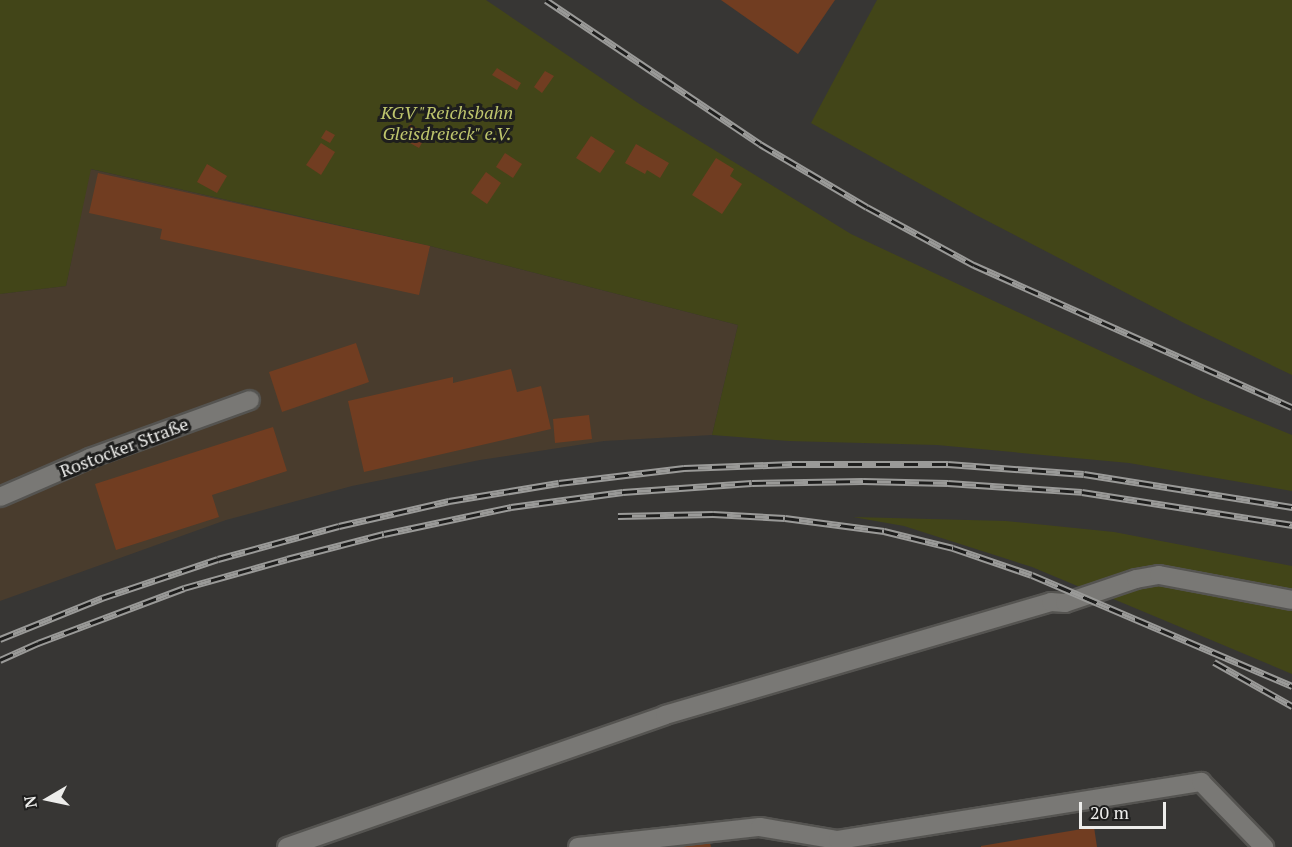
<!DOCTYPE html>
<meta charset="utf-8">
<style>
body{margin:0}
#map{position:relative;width:1292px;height:847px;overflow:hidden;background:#373634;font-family:"PT Serif",serif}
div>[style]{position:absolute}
.industrial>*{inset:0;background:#493c2d}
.green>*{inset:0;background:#424518}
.building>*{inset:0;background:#713d21}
.roads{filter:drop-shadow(2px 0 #555451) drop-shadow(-2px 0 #555451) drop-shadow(0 2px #555451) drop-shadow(0 -2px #555451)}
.minor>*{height:18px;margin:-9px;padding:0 9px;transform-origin:9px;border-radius:9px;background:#797875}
.rail>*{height:7px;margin-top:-3.5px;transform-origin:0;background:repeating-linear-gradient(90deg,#1e1e1d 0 14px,#9a9a98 0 28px);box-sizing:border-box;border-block:2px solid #9a9a98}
span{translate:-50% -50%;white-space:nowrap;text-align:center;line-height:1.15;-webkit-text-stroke:6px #1e1e1d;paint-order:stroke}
.park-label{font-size:18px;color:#bfc66d;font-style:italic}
.street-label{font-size:18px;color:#ededeb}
.north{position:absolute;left:18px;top:769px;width:60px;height:60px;-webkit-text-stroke:4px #1e1e1d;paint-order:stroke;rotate:261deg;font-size:16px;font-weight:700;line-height:24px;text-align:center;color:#ededeb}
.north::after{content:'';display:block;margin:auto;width:21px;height:27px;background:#ededeb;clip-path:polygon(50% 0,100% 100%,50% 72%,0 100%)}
.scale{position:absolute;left:1079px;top:802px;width:87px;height:27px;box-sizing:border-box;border:3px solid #ededeb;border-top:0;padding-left:8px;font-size:18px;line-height:21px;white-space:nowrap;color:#ededeb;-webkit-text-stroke:4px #1e1e1d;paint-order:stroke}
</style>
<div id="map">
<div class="industrial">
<i style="clip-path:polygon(90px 169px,430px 246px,738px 325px,712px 435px,604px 441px,480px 460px,352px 486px,226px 520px,0 601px,0 294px,66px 286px)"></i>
</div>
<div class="green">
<i style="clip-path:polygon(0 0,486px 0,641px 105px,851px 234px,1201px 398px,1292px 435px,1292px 491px,1129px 463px,937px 445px,789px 441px,712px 435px,738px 325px,430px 246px,91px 169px,66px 286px,0 294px)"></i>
<i style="clip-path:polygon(877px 0,1292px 0,1292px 375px,1184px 323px,976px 215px,811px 123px)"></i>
<i style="clip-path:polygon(853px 517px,1006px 521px,1114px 532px,1292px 566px,1292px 593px,1161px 569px,1087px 590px,1032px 567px,904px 526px)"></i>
<i style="clip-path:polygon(1160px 582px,1292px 607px,1292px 674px,1111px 598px,1133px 586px)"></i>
</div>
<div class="building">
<i style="clip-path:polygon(721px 0,835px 0,798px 54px)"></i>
<i style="clip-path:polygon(497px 68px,521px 83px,517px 90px,492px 75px)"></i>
<i style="clip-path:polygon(545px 71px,554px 76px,542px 93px,534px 87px)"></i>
<i style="clip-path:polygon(410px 124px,427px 134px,419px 148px,401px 138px)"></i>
<i style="clip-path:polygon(326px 130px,335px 135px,330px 143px,321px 138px)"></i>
<i style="clip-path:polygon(591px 136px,615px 151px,600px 173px,576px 158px)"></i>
<i style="clip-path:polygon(321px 143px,335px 152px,321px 175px,306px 165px)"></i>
<i style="clip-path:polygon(636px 144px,669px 163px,660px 178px,647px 170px,645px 174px,625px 163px)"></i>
<i style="clip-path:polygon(505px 153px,522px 164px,513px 178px,496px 167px)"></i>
<i style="clip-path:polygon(716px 158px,734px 169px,730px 176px,742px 184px,722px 214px,692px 195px)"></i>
<i style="clip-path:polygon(207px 164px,227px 176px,217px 193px,197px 182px)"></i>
<i style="clip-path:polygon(486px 172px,501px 183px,487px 204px,471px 193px)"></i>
<i style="clip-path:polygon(98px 173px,430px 246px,419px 295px,160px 239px,162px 229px,89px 213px)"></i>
<i style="clip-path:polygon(356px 343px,369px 382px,282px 412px,269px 372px)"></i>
<i style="clip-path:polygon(511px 369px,517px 392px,541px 386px,551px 429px,364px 472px,348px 401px,453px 377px,453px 383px)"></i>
<i style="clip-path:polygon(589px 415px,592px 439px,555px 443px,553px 419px)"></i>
<i style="clip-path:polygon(273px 427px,287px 471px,212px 495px,219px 517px,116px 550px,95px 484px)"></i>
<i style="clip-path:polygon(1094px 827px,1097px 847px,981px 847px,981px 846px)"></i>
<i style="clip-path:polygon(709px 839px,711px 847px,667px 847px,667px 846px)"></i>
</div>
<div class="roads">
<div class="minor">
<i style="left:0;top:497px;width:98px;rotate:-23.4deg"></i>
<i style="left:90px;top:458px;width:170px;rotate:-19.9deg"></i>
<i style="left:287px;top:847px;width:400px;rotate:-19.2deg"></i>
<i style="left:665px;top:715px;width:402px;rotate:-16.3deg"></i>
<i style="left:1051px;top:602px;width:14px;rotate:4deg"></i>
<i style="left:1065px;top:603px;width:75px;rotate:-18.7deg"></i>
<i style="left:1136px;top:579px;width:23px;rotate:-10deg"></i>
<i style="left:1159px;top:575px;width:135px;rotate:10.6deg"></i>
<i style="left:578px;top:847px;width:183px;rotate:-6.3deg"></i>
<i style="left:760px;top:827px;width:79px;rotate:9.5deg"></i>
<i style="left:838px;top:840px;width:368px;rotate:-9.1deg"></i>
<i style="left:1201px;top:782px;width:91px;rotate:45.9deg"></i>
</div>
</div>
<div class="rail">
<i style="left:546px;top:0;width:258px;rotate:33.9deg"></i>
<i style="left:760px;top:144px;width:124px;rotate:30.5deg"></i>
<i style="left:867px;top:207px;width:122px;rotate:28.5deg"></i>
<i style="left:974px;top:265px;width:348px;rotate:24.1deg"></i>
<i style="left:618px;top:516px;width:95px;rotate:-1.2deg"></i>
<i style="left:713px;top:514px;width:72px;rotate:3.2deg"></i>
<i style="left:785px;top:518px;width:100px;rotate:7.5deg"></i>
<i style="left:884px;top:531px;width:71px;rotate:13.8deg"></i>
<i style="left:953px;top:548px;width:83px;rotate:18.9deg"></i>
<i style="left:1032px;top:575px;width:283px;rotate:23.1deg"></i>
<i style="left:0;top:639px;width:110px;rotate:-21.9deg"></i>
<i style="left:102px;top:598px;width:122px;rotate:-18.6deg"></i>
<i style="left:218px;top:559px;width:125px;rotate:-15.3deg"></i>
<i style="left:339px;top:526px;width:113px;rotate:-12.8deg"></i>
<i style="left:449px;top:501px;width:111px;rotate:-9.3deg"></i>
<i style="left:559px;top:483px;width:126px;rotate:-6.8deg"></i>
<i style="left:684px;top:468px;width:108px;rotate:-2.1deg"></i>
<i style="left:792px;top:464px;width:156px"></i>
<i style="left:948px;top:464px;width:136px;rotate:4.2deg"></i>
<i style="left:1084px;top:474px;width:211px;rotate:9deg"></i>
<i style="left:0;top:660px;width:42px;rotate:-24.1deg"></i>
<i style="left:38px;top:643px;width:156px;rotate:-20.6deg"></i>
<i style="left:184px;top:588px;width:107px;rotate:-15.7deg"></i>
<i style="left:287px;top:559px;width:100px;rotate:-14.5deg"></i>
<i style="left:384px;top:534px;width:130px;rotate:-12deg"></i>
<i style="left:511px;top:507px;width:113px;rotate:-7.6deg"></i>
<i style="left:623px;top:492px;width:129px;rotate:-4deg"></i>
<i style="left:752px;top:483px;width:111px;rotate:-1deg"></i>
<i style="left:863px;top:481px;width:85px;rotate:1.3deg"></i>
<i style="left:948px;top:483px;width:134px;rotate:3.8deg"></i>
<i style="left:1082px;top:492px;width:213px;rotate:8.9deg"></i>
<i style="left:1214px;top:662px;width:90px;rotate:29.4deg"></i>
</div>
<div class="park-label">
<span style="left:447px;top:123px">KGV "Reichsbahn<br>Gleisdreieck" e.V.</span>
</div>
<div class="street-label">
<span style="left:124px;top:447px;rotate:-21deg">Rostocker Straße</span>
</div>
<div class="north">N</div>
<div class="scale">20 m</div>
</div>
